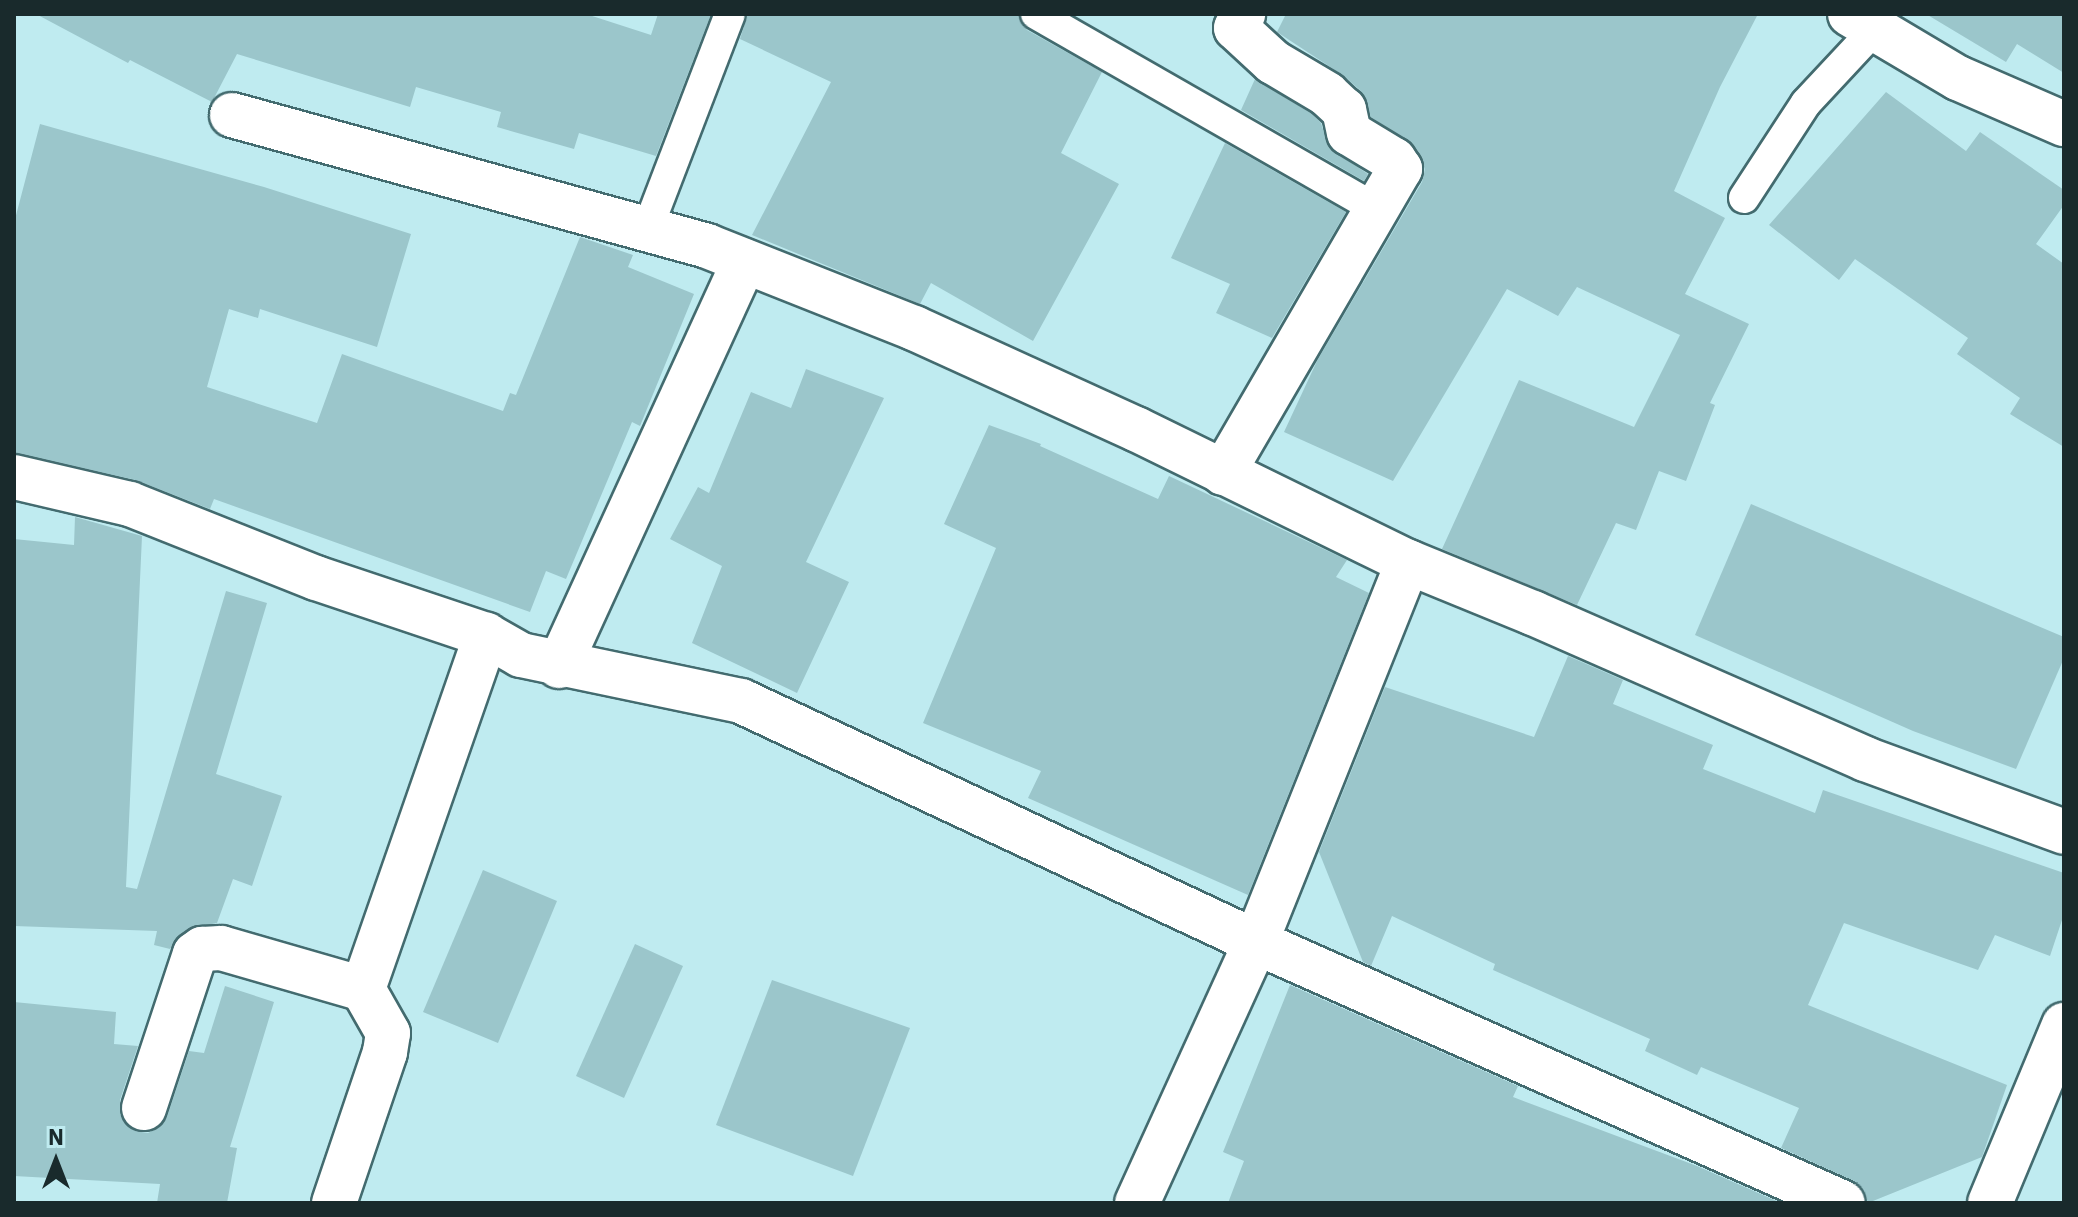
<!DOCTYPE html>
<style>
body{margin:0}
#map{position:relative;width:2078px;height:1217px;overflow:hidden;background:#bfebf0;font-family:"IBM Plex Sans",sans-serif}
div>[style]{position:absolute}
.building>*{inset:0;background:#9bc6cb}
.roads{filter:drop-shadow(2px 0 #436b6f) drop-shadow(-2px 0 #436b6f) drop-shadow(0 2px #436b6f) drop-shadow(0 -2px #436b6f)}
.service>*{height:30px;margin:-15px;padding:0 15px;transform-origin:15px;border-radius:15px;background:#fff}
.minor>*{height:44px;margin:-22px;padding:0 22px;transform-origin:22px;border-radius:22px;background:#fff}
span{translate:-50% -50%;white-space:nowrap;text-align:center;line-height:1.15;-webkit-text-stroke:6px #bfebf0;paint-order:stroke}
.frame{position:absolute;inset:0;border:16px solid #192a2c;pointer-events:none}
.north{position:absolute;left:16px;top:1121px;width:80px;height:80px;-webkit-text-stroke:6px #bfebf0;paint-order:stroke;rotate:0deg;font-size:22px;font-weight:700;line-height:32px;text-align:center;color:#192a2c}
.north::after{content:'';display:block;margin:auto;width:28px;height:36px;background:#192a2c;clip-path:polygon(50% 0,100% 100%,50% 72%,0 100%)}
</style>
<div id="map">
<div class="building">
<i style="clip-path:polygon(36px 14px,586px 14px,651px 35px,658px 14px,711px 14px,656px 156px,579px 133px,574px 149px,497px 127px,501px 112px,416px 87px,410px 107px,237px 54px,212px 102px,130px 60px,128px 63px)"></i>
<i style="clip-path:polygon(748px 14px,1018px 14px,1027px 30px,1102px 72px,1061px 153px,1119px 184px,1033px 341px,931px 283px,920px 304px,752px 235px,831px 82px,740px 39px)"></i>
<i style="clip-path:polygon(1286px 14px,1758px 14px,1720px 87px,1674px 191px,1725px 218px,1685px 294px,1749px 324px,1710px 403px,1715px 405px,1686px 481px,1659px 471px,1636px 530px,1616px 523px,1577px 605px,1442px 549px,1519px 380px,1634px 427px,1680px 335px,1577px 287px,1558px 316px,1507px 289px,1393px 481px,1284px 432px,1317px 361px,1422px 182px,1425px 169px,1414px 146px,1371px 117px,1362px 92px,1344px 76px,1277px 32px)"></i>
<i style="clip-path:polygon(1926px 14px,2064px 14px,2064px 73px,2017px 44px,2006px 62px)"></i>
<i style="clip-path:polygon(1255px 79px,1312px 114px,1321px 123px,1329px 148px,1368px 174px,1364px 181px,1241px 110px)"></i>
<i style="clip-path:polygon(1886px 92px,1966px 151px,1980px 132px,2064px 190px,2064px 205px,2036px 244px,2064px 264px,2064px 447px,2010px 414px,2020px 398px,1957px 354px,1968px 338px,1855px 259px,1839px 280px,1769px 225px)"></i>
<i style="clip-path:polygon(40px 124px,264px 187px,411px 234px,377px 347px,260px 309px,258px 318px,229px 309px,207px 387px,317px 423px,342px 354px,503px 411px,510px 393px,516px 395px,580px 237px,633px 255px,628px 267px,694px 294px,640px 426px,632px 422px,566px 579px,546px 571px,530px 612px,214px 499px,210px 509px,136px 480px,14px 453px,14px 223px)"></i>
<i style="clip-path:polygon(1225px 143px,1346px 212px,1272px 338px,1216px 313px,1230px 284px,1171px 258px)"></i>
<i style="clip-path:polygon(806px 369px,884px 398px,806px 562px,849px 582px,797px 693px,692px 643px,722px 566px,670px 539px,698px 487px,709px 493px,751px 392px,791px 408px)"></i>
<i style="clip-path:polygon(989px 425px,1041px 444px,1040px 446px,1158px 499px,1169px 476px,1347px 560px,1336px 577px,1369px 593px,1248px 895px,1028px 798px,1041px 771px,923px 723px,996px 548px,944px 524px)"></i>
<i style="clip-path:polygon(1751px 504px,2064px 637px,2064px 658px,2016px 769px,1913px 731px,1695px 635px)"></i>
<i style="clip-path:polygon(75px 517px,142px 536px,126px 887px,137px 889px,226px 591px,267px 603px,216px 774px,282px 796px,252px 886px,233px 879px,217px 923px,187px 929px,170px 949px,154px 945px,157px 931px,14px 926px,14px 539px,74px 545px)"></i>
<i style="clip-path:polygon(1568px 656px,1623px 680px,1613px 704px,1713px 745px,1703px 769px,1815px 813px,1823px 790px,2064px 873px,2064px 914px,2050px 956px,1995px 935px,1978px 970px,1844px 923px,1808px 1005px,2007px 1085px,1982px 1157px,1868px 1203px,1864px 1189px,1854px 1181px,1781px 1148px,1799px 1108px,1701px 1067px,1697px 1075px,1645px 1051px,1650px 1039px,1493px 970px,1495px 964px,1392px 916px,1371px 966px,1363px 962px,1319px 852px,1385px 687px,1534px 737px)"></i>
<i style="clip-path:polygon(483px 870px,557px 901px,498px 1043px,423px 1012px)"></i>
<i style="clip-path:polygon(635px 944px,683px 966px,624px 1098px,576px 1076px)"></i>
<i style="clip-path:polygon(772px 980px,910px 1028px,853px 1176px,716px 1125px)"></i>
<i style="clip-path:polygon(1290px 985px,1518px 1086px,1513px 1097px,1697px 1166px,1781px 1203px,1228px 1203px,1244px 1161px,1223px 1152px)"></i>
<i style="clip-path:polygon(225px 986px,274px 1002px,230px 1147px,237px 1148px,227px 1203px,157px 1203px,160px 1184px,14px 1176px,14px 1002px,116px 1012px,114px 1044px,138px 1046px,120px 1100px,120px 1114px,125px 1124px,135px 1131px,148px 1133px,160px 1127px,167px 1117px,189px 1051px,204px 1053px)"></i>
</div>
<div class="roads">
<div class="service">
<i style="left:1036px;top:14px;width:391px;rotate:29.8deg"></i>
<i style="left:1744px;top:198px;width:113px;rotate:-56.9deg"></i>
<i style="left:1806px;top:103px;width:101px;rotate:-47deg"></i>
<i style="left:647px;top:230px;width:231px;rotate:-69deg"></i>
</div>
<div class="minor">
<i style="left:1850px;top:14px;width:126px;rotate:30.7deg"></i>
<i style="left:1958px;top:78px;width:116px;rotate:23.5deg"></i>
<i style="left:232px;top:115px;width:493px;rotate:15.4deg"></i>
<i style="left:707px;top:246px;width:223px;rotate:21.6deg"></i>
<i style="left:914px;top:328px;width:244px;rotate:24.5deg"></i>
<i style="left:1136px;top:429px;width:303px;rotate:26.1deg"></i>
<i style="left:1408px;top:562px;width:409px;rotate:111.8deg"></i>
<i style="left:1256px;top:942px;width:287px;rotate:114.5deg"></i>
<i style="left:1223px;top:473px;width:352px;rotate:-59.8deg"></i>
<i style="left:1400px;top:169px;width:11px;rotate:-124deg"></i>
<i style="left:1394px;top:160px;width:52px;rotate:-149deg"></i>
<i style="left:1349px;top:133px;width:24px;rotate:-102deg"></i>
<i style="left:1344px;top:110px;width:23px;rotate:-137deg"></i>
<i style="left:1327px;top:94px;width:63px;rotate:-149.3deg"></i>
<i style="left:1273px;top:62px;width:50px;rotate:-137.4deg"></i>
<i style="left:1236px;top:28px;width:16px;rotate:-63deg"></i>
<i style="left:14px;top:477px;width:119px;rotate:13.1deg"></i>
<i style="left:130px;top:504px;width:200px;rotate:21.7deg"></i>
<i style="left:316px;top:578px;width:179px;rotate:18.5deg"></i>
<i style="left:486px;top:635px;width:40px;rotate:29.7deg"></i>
<i style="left:521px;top:655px;width:225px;rotate:11.8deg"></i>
<i style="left:741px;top:701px;width:569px;rotate:25.08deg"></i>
<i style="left:1256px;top:942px;width:642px;rotate:23.97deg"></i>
<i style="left:1408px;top:562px;width:135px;rotate:22.2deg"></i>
<i style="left:1533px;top:613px;width:363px;rotate:23.7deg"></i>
<i style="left:1865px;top:759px;width:212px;rotate:20.1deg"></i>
<i style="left:559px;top:666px;width:445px;rotate:-65.4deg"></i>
<i style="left:144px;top:1108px;width:162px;rotate:-71.7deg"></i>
<i style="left:195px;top:954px;width:9px;rotate:-36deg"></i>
<i style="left:202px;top:949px;width:19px;rotate:-3deg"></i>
<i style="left:221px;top:948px;width:148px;rotate:16.1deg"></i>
<i style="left:334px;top:1203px;width:159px;rotate:-71.3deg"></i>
<i style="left:385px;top:1052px;width:19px;rotate:-81deg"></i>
<i style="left:388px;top:1033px;width:51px;rotate:-119.6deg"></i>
<i style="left:363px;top:989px;width:375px;rotate:-70.8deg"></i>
<i style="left:1990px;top:1203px;width:193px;rotate:-67.4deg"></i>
</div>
</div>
<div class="frame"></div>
<div class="north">N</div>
</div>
